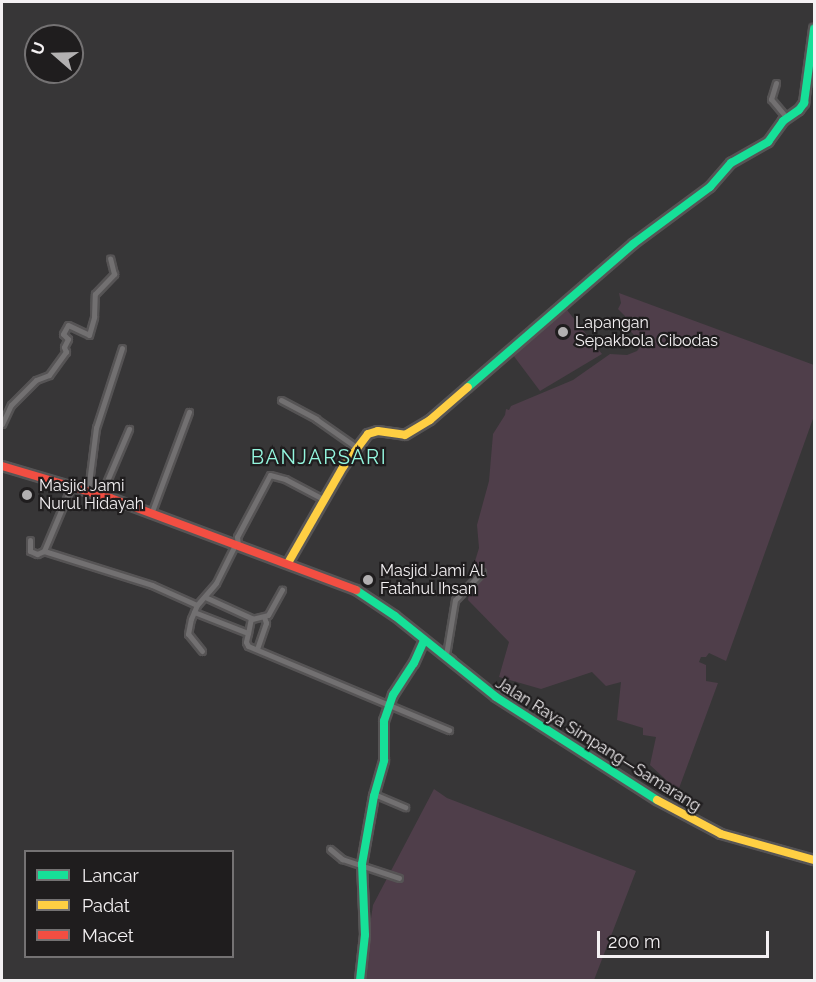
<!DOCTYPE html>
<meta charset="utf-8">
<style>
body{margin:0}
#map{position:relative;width:816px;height:982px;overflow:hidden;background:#373637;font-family:Raleway,sans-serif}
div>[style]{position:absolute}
.green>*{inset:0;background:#4f3e4a}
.roads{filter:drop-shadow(2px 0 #565455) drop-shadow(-2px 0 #565455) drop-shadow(0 2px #565455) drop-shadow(0 -2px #565455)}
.street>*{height:5px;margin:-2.5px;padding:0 2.5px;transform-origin:2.5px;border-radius:2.5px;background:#727071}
.fast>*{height:8px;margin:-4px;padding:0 4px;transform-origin:4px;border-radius:4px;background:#16e098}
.slow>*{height:8px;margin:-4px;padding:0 4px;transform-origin:4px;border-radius:4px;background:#ffcf43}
.jam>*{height:8px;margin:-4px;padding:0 4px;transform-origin:4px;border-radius:4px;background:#f24e42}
.dots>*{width:16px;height:16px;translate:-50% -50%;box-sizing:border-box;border:3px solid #1f1d1e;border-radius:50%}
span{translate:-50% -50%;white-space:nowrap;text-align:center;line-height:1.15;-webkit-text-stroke:4.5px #1f1d1e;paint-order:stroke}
.poi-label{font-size:16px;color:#f4f1f3}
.left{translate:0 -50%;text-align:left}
.street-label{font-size:16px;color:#f4f1f3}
.quarter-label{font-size:20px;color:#94f7df;letter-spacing:1.5px}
.frame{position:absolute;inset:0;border:3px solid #f4f1f3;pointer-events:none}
.legend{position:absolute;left:24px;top:850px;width:210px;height:108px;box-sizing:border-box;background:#1f1d1e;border:2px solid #747273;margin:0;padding:8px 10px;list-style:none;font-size:18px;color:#f4f1f3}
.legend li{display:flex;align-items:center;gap:12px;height:30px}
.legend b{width:30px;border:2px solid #747273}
.north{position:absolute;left:24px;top:24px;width:60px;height:60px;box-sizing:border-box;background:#1f1d1e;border:2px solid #747273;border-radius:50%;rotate:290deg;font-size:16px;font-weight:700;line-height:24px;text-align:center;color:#f4f1f3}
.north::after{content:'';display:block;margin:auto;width:21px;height:27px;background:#b2b0b1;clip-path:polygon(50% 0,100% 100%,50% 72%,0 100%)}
.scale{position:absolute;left:597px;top:931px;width:172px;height:27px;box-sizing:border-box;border:3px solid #f4f1f3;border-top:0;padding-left:8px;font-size:18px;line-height:21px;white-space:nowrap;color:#f4f1f3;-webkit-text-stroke:4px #1f1d1e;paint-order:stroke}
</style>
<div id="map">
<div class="green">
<i style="clip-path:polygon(619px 293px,814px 365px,814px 416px,726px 661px,709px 653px,706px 657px,701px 657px,699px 662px,706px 665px,706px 681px,718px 683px,678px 791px,650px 765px,656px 737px,643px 735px,643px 728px,617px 720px,621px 682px,606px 686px,592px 672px,541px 689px,499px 677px,509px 642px,468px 600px,472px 571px,479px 548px,477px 525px,489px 481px,493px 434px,505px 415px,506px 409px,509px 410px,511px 406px,573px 380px,610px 354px,627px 355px,637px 351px,642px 344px,625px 325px,625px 316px,618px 309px,621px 303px)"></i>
<i style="clip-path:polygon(567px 310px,602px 354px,540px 391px,513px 355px)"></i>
<i style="clip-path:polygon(434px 789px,447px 798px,636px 871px,594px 980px,362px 980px,373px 905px)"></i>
</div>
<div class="roads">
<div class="street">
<i style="left:776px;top:83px;width:17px;rotate:107deg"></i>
<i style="left:771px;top:99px;width:23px;rotate:50deg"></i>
<i style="left:281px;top:400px;width:40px;rotate:28deg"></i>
<i style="left:316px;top:419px;width:49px;rotate:35deg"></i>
<i style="left:2px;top:424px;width:21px;rotate:-65deg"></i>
<i style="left:11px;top:405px;width:35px;rotate:-45deg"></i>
<i style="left:36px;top:380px;width:14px;rotate:-21deg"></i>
<i style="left:49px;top:375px;width:29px;rotate:-54deg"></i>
<i style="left:66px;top:352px;width:5px;rotate:-112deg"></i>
<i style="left:64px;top:347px;width:9px;rotate:-63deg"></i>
<i style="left:68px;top:339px;width:7px;rotate:-135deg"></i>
<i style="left:63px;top:334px;width:10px;rotate:-61deg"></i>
<i style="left:68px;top:325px;width:23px;rotate:25deg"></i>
<i style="left:89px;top:335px;width:19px;rotate:-74deg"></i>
<i style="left:94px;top:317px;width:23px;rotate:-88deg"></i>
<i style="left:95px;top:294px;width:28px;rotate:-46deg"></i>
<i style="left:114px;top:274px;width:16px;rotate:-104deg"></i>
<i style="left:71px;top:487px;width:69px;rotate:112.9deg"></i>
<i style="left:44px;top:551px;width:113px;rotate:17.5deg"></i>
<i style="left:152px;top:585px;width:49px;rotate:24deg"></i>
<i style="left:88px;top:491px;width:64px;rotate:-82.8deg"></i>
<i style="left:96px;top:428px;width:84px;rotate:-72deg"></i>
<i style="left:101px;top:495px;width:72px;rotate:-67deg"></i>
<i style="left:151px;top:514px;width:109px;rotate:-69.6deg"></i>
<i style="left:30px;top:540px;width:11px;rotate:90deg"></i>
<i style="left:30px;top:551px;width:8px;rotate:23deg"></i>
<i style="left:37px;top:554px;width:8px;rotate:-23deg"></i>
<i style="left:238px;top:546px;width:9px;rotate:-96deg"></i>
<i style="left:237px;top:537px;width:70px;rotate:-62deg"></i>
<i style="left:270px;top:475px;width:16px;rotate:15deg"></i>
<i style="left:285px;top:479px;width:45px;rotate:27.7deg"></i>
<i style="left:205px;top:597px;width:51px;rotate:24.5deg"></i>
<i style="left:251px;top:618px;width:15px;rotate:101deg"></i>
<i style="left:194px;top:612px;width:58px;rotate:21.3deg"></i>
<i style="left:248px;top:633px;width:9px;rotate:103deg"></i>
<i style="left:246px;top:642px;width:4px;rotate:63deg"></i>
<i style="left:248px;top:646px;width:218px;rotate:22.7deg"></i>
<i style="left:252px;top:619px;width:16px;rotate:-14deg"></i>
<i style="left:268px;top:615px;width:29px;rotate:-61deg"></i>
<i style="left:257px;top:649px;width:28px;rotate:-71deg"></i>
<i style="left:266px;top:623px;width:6px;rotate:-108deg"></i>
<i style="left:202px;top:651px;width:22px;rotate:-129deg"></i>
<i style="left:188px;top:634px;width:15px;rotate:-79deg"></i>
<i style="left:191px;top:619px;width:15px;rotate:-67deg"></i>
<i style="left:197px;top:605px;width:29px;rotate:-49deg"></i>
<i style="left:216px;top:583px;width:42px;rotate:-63.4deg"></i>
<i style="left:452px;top:659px;width:7px;rotate:-146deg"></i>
<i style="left:446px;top:655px;width:56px;rotate:-80.7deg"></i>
<i style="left:455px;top:600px;width:39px;rotate:-46deg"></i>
<i style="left:374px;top:794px;width:34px;rotate:23deg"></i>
<i style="left:330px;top:849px;width:16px;rotate:40deg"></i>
<i style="left:342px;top:859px;width:60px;rotate:18.4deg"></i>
</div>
<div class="fast">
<i style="left:468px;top:387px;width:218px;rotate:-40.9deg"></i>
<i style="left:633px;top:244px;width:96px;rotate:-36.5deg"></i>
<i style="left:710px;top:187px;width:32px;rotate:-49deg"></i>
<i style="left:731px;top:163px;width:43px;rotate:-29.6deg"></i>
<i style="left:768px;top:142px;width:26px;rotate:-54deg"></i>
<i style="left:783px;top:121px;width:19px;rotate:-35deg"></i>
<i style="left:799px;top:110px;width:9px;rotate:-54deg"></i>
<i style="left:804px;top:103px;width:75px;rotate:-82.3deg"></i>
<i style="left:356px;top:590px;width:47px;rotate:33.7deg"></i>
<i style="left:395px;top:616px;width:129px;rotate:38.7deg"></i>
<i style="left:496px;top:697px;width:191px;rotate:32.6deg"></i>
<i style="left:360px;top:980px;width:45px;rotate:-83.7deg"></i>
<i style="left:365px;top:935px;width:71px;rotate:-92.4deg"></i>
<i style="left:362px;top:864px;width:69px;rotate:-80deg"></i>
<i style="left:374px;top:796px;width:37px;rotate:-74deg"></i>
<i style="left:384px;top:760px;width:39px;rotate:-90deg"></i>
<i style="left:384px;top:721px;width:28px;rotate:-71deg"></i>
<i style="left:393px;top:695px;width:38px;rotate:-57deg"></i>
<i style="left:414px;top:663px;width:24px;rotate:-66deg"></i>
</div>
<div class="slow">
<i style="left:288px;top:563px;width:111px;rotate:-60.2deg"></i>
<i style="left:343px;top:467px;width:41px;rotate:-52.9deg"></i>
<i style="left:368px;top:434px;width:10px;rotate:-17deg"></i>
<i style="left:378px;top:431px;width:27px;rotate:8deg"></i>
<i style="left:405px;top:435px;width:29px;rotate:-31deg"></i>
<i style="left:430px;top:420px;width:50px;rotate:-41deg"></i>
<i style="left:657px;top:800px;width:72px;rotate:28deg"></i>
<i style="left:721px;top:834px;width:97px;rotate:15.6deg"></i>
</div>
<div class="jam">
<i style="left:2px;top:466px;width:113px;rotate:16.5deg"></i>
<i style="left:110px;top:498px;width:263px;rotate:20.5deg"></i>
</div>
</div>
<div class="dots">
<i style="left:563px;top:332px;background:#b2b0b1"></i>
<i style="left:27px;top:495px;background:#b2b0b1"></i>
<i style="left:368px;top:580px;background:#b2b0b1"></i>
</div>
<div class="poi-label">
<span class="left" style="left:575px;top:332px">Lapangan<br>Sepakbola Cibodas</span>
<span class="left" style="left:39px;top:495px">Masjid Jami<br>Nurul Hidayah</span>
<span class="left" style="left:380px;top:580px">Masjid Jami Al<br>Fatahul Ihsan</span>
</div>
<div class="street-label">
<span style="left:598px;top:745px;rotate:32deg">Jalan Raya Simpang—Samarang</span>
</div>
<div class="quarter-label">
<span style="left:319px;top:457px">BANJARSARI</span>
</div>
<div class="frame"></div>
<ul class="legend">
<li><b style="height:8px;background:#16e098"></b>Lancar</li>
<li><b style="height:8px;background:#ffcf43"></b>Padat</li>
<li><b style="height:8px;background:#f24e42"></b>Macet</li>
</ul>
<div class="north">U</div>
<div class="scale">200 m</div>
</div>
